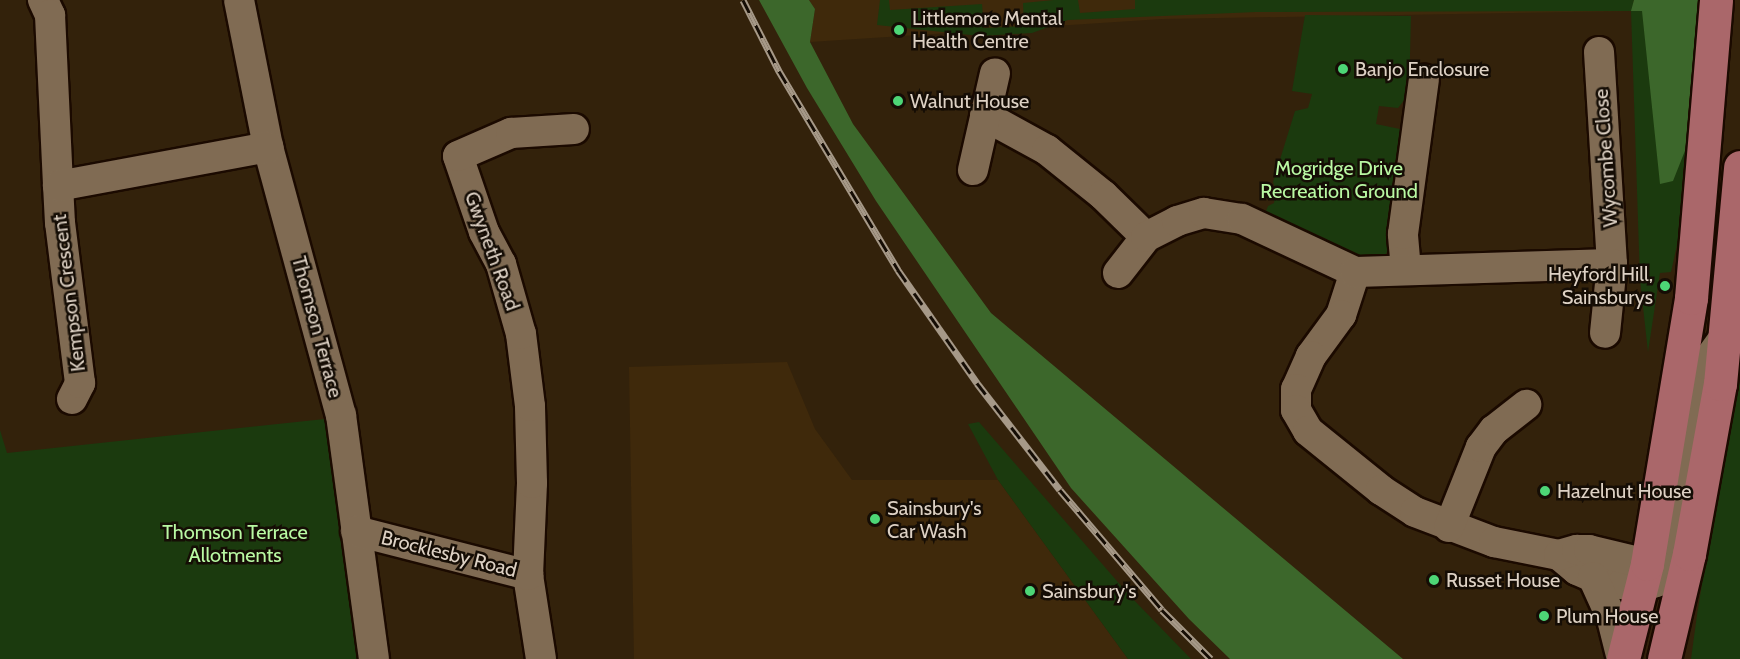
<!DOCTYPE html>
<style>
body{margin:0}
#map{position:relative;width:1740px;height:659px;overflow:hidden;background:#33220b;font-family:Cabin,sans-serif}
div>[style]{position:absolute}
.built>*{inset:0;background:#3f290b}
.green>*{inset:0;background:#1b3a0e}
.forest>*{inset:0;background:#3c672b}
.roads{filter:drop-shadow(2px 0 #1b0a00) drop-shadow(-2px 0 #1b0a00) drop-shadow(0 2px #1b0a00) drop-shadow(0 -2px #1b0a00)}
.minor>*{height:30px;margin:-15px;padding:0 15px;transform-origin:15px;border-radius:15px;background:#806b53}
.major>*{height:33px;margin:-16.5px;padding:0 16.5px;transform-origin:16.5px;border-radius:16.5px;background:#aa676a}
.rail>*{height:7px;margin-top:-3.5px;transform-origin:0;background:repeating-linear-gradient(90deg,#150d05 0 14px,#a69988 0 28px);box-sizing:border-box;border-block:2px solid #a69988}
.dots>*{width:16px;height:16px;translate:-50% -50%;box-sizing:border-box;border:3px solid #150d05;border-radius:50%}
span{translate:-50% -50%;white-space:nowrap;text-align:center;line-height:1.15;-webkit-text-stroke:5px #150d05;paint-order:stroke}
.poi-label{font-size:20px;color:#ddd1c4}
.left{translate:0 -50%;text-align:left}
.right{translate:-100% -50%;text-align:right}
.street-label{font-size:20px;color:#ddd1c4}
.park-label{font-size:20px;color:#b9f9a3}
</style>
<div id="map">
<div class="built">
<i style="clip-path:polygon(809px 0,1677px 0,1631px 11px,1162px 19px,810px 42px,815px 9px)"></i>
<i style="clip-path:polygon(787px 362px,815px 429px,852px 480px,998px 480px,1128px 659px,634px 659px,629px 367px)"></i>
</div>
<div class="green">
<i style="clip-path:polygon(880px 0,889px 0,890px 10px,982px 4px,984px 28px,1024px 26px,1023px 3px,1054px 0,1078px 0,1080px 13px,1135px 9px,1135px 0,1634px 0,1632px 10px,1642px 11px,1696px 123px,1687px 200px,1671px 272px,1660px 273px,1648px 352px,1640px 280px,1631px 11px,1256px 12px,1068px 20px,1032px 33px,980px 36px,877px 25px)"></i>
<i style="clip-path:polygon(1305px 15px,1411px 16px,1409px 94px,1398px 108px,1379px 106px,1376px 124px,1400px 129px,1407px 142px,1391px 244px,1384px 258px,1368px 259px,1337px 250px,1264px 216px,1268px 206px,1274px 203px,1276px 190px,1273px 182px,1295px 111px,1308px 108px,1312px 94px,1292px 91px)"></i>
<i style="clip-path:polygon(1740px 350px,1740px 659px,1691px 659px,1697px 615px)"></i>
<i style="clip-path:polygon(334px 418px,367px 659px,0 659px,0 430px,7px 453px)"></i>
<i style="clip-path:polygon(979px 422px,1130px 596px,1191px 659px,1128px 659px,998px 480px,968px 424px)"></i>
</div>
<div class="forest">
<i style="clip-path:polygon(759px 0,809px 0,815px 9px,810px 42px,853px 124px,991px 313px,1403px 659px,1230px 659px,1189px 619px,1071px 488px,876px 201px,807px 88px)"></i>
<i style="clip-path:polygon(1634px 0,1699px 0,1696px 123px,1673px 181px,1660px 184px,1642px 11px,1631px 11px)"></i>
</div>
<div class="roads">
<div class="minor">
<i style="left:43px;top:0;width:17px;rotate:65deg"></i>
<i style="left:50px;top:15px;width:171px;rotate:87.3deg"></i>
<i style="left:239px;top:0;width:150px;rotate:78.8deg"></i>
<i style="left:268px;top:147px;width:278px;rotate:74.8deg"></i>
<i style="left:341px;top:415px;width:246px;rotate:82.3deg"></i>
<i style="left:1599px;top:52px;width:212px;rotate:86.5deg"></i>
<i style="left:1612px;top:264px;width:69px;rotate:95.8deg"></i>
<i style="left:985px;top:116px;width:71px;rotate:28.7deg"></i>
<i style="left:1047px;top:150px;width:72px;rotate:38.8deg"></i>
<i style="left:1103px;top:195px;width:60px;rotate:44.3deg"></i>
<i style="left:973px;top:170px;width:99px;rotate:-77.2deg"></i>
<i style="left:1406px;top:270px;width:36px;rotate:-95deg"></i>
<i style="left:1403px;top:234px;width:156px;rotate:-82.3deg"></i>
<i style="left:1355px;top:272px;width:45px;rotate:108deg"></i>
<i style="left:1341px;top:315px;width:51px;rotate:126.2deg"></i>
<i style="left:1311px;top:356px;width:36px;rotate:114deg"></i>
<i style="left:1296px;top:389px;width:21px;rotate:90deg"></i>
<i style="left:1296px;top:410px;width:24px;rotate:60deg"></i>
<i style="left:1308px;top:431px;width:94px;rotate:38.9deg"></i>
<i style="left:1381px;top:490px;width:40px;rotate:32.9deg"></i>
<i style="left:1415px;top:512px;width:85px;rotate:20.8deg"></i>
<i style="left:1494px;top:542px;width:66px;rotate:11.3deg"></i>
<i style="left:1559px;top:555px;width:23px;rotate:40deg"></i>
<i style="left:1577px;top:570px;width:17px;rotate:24deg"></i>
<i style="left:1593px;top:577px;width:30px;rotate:14deg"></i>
<i style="left:1622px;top:584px;width:20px;rotate:9deg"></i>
<i style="left:1642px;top:587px;width:15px;rotate:-20deg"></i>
<i style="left:1656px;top:582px;width:12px;rotate:-48deg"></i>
<i style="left:1664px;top:573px;width:34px;rotate:-75deg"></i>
<i style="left:1673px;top:540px;width:179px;rotate:-79.7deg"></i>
<i style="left:1705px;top:364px;width:36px;rotate:-54deg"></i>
<i style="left:1118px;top:273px;width:46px;rotate:-52.1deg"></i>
<i style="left:1146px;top:237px;width:35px;rotate:-27deg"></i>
<i style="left:1177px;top:221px;width:28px;rotate:-17deg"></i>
<i style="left:1204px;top:213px;width:38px;rotate:9deg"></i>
<i style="left:1242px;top:219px;width:125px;rotate:25.1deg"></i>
<i style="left:1355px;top:272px;width:257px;rotate:-1.8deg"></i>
<i style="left:72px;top:399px;width:18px;rotate:-63deg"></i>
<i style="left:80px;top:383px;width:161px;rotate:-97.1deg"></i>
<i style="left:60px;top:223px;width:37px;rotate:-93deg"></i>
<i style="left:58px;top:186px;width:214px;rotate:-10.5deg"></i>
<i style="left:1449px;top:527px;width:86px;rotate:-68.2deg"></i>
<i style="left:1481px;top:447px;width:21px;rotate:-53deg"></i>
<i style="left:1494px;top:430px;width:41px;rotate:-38deg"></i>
<i style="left:356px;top:531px;width:178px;rotate:14.3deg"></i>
<i style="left:528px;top:575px;width:85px;rotate:81.2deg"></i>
<i style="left:1559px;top:555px;width:19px;rotate:-16deg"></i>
<i style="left:1577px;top:550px;width:12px"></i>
<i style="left:1589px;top:550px;width:60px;rotate:13.6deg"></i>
<i style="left:1647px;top:564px;width:24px;rotate:33deg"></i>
<i style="left:528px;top:575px;width:92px;rotate:-87.5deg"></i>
<i style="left:532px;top:483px;width:77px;rotate:-91.5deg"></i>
<i style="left:530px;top:406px;width:73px;rotate:-97.1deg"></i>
<i style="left:521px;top:334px;width:73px;rotate:-105.9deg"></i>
<i style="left:501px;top:264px;width:36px;rotate:-118deg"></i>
<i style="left:484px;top:232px;width:80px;rotate:-108.9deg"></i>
<i style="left:458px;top:156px;width:58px;rotate:-23.5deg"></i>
<i style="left:511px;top:133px;width:63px;rotate:-3.6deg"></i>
<i style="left:1593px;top:577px;width:46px;rotate:65.7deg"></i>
<i style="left:1612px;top:619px;width:41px;rotate:76deg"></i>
</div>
<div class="major">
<i style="left:1623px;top:659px;width:98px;rotate:-75.8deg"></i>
<i style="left:1647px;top:564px;width:270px;rotate:-80.6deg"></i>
<i style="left:1691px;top:298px;width:299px;rotate:-85.2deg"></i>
<i style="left:1664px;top:659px;width:108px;rotate:-76.6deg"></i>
<i style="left:1689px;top:554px;width:173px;rotate:-79.7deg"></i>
<i style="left:1720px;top:384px;width:218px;rotate:-84.7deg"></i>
</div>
</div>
<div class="rail">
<i style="left:743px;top:0;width:80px;rotate:63.1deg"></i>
<i style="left:779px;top:71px;width:232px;rotate:59.1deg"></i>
<i style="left:898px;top:270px;width:138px;rotate:55deg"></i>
<i style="left:977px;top:383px;width:135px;rotate:52.2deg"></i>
<i style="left:1060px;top:490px;width:157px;rotate:49.6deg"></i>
<i style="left:1162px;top:610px;width:69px;rotate:45deg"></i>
</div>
<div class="dots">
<i style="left:899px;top:30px;background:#4dd676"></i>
<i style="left:1343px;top:69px;background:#4dd676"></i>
<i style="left:898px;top:101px;background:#4dd676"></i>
<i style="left:1665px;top:286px;background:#4dd676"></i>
<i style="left:1545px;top:491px;background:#4dd676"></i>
<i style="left:875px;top:519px;background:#4dd676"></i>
<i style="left:1434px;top:580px;background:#4dd676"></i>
<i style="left:1030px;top:591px;background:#4dd676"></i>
<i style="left:1544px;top:616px;background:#4dd676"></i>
</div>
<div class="poi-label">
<span class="left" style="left:912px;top:30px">Littlemore Mental<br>Health Centre</span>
<span class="left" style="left:1355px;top:69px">Banjo Enclosure</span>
<span class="left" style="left:910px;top:101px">Walnut House</span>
<span class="right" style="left:1653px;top:286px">Heyford Hill,<br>Sainsburys</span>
<span class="left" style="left:1557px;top:491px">Hazelnut House</span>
<span class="left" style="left:887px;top:520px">Sainsbury's<br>Car Wash</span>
<span class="left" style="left:1446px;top:580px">Russet House</span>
<span class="left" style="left:1042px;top:591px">Sainsbury's</span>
<span class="left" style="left:1556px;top:616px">Plum House</span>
</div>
<div class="street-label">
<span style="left:1606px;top:158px;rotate:-94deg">Wycombe Close</span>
<span style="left:492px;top:251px;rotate:70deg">Gwyneth Road</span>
<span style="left:69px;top:293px;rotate:-97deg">Kempson Crescent</span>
<span style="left:317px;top:327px;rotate:75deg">Thomson Terrace</span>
<span style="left:449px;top:554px;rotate:14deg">Brocklesby Road</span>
</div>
<div class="park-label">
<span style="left:1339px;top:180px">Mogridge Drive<br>Recreation Ground</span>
<span style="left:235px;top:544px">Thomson Terrace<br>Allotments</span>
</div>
</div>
